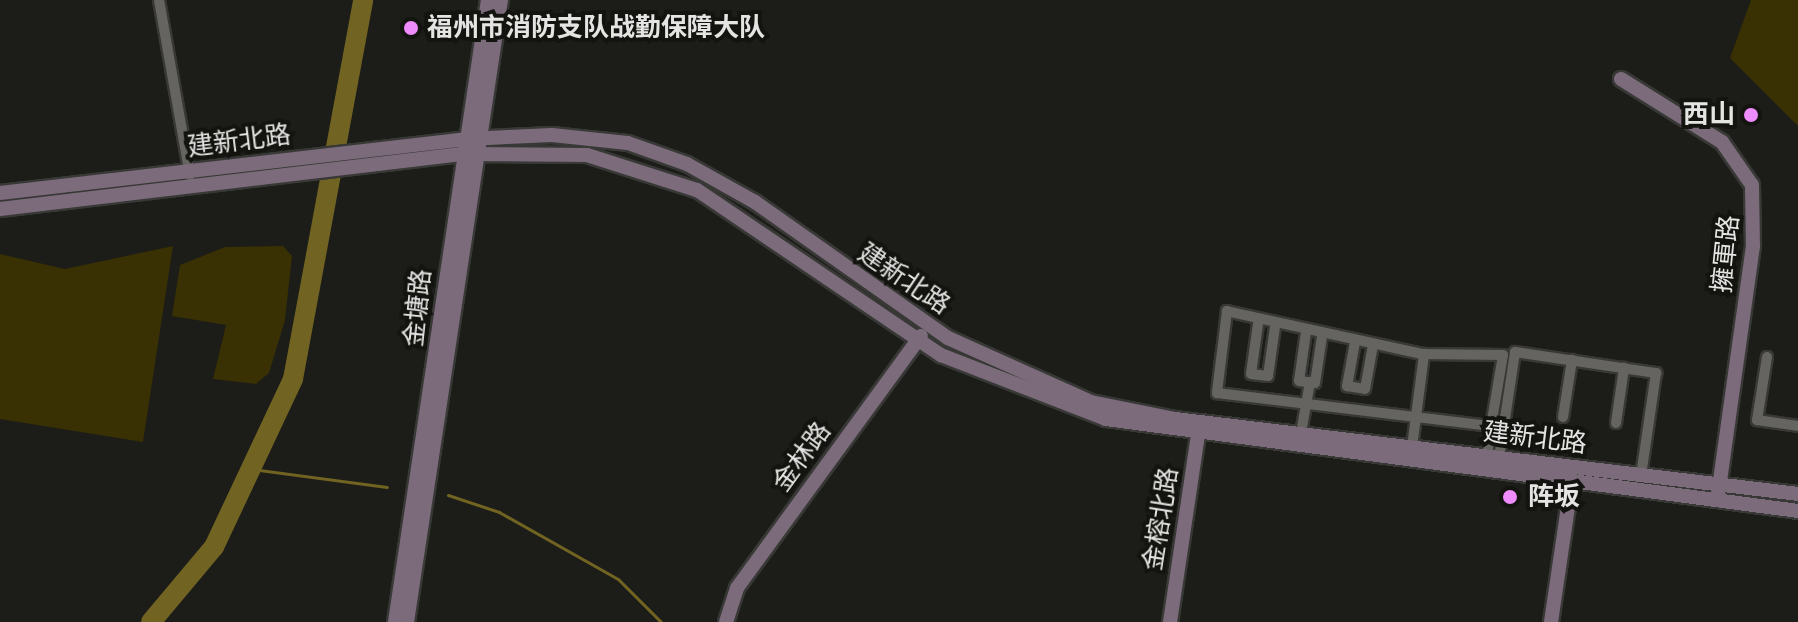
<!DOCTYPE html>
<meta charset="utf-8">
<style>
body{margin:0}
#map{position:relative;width:1798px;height:622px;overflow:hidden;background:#1c1c19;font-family:"Nunito Sans","Noto Sans SC",sans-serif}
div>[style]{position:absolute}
.green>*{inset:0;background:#393003}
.stream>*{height:3px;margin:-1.5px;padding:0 1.5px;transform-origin:1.5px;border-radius:1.5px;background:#716321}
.river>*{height:20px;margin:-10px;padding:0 10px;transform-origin:10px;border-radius:10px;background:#716321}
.roads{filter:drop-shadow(2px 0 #383836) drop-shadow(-2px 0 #383836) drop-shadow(0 2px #383836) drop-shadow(0 -2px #383836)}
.street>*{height:10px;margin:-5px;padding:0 5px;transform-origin:5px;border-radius:5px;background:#656461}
.secondary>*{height:14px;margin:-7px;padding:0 7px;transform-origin:7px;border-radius:7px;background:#7c6c7b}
.dots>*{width:22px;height:22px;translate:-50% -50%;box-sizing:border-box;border:4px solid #131310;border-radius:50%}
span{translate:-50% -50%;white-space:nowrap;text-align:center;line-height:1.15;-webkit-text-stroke:8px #131310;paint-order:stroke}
.poi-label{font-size:26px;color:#e4e4e2;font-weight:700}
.left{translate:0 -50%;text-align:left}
.right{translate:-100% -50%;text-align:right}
.street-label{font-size:26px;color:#e4e4e2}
</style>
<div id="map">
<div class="green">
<i style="clip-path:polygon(1751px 0,1798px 0,1798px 126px,1730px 58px)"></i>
<i style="clip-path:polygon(173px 246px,143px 442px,0 419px,0 254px,65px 269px)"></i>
<i style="clip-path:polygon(225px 247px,283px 246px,292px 256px,285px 320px,269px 373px,256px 384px,213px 379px,226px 325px,172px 316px,180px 265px)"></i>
</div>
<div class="stream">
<i style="left:252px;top:469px;width:136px;rotate:7.6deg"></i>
<i style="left:448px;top:495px;width:54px;rotate:18.4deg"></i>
<i style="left:499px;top:512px;width:137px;rotate:29.4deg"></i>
<i style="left:618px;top:579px;width:61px;rotate:45deg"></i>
</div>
<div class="river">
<i style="left:151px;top:622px;width:98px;rotate:-50deg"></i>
<i style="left:214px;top:547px;width:186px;rotate:-64.8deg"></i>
<i style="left:293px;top:379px;width:385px;rotate:-79.5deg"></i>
</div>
<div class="roads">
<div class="street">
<i style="left:159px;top:0;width:178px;rotate:80deg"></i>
<i style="left:1258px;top:324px;width:50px;rotate:98deg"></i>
<i style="left:1251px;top:374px;width:17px;rotate:7deg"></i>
<i style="left:1268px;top:376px;width:49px;rotate:-81.9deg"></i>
<i style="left:1306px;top:332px;width:49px;rotate:98.1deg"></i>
<i style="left:1299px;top:381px;width:16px;rotate:7deg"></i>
<i style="left:1315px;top:383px;width:48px;rotate:-81.5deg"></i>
<i style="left:1355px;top:342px;width:45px;rotate:100.3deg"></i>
<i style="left:1347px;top:386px;width:18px;rotate:9deg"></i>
<i style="left:1365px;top:389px;width:45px;rotate:-79.7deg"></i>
<i style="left:1767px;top:357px;width:64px;rotate:99deg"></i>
<i style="left:1757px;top:420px;width:41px;rotate:8.3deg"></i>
<i style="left:1563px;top:417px;width:58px;rotate:-81deg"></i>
<i style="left:1616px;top:423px;width:56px;rotate:-81.7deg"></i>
<i style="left:1301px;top:433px;width:52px;rotate:-80deg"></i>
<i style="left:1412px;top:447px;width:94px;rotate:-82.6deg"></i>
<i style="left:1487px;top:456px;width:30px;rotate:-82deg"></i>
<i style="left:1491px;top:426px;width:72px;rotate:-80.4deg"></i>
<i style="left:1503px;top:355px;width:81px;rotate:-179.3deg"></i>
<i style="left:1422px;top:354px;width:200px;rotate:-167.6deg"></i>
<i style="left:1227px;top:311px;width:83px;rotate:97deg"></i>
<i style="left:1217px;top:393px;width:276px;rotate:6.9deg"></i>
<i style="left:1499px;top:458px;width:107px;rotate:-81.4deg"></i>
<i style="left:1515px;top:352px;width:143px;rotate:8.5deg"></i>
<i style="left:1656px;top:373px;width:104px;rotate:98.3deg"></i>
</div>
<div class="secondary">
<i style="left:1621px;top:79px;width:119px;rotate:32deg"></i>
<i style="left:1722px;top:142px;width:52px;rotate:55.1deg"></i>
<i style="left:1752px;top:185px;width:61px;rotate:89.1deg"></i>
<i style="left:1753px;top:246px;width:250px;rotate:98deg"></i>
<i style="left:0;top:193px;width:469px;rotate:-6.6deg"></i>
<i style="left:466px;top:139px;width:86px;rotate:-2.7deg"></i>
<i style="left:552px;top:135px;width:76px;rotate:6deg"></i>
<i style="left:628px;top:143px;width:63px;rotate:19.6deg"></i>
<i style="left:687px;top:164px;width:78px;rotate:29.2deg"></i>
<i style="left:755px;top:202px;width:236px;rotate:35.2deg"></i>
<i style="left:948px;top:338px;width:157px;rotate:24.1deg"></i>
<i style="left:1091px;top:402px;width:86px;rotate:11.4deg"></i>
<i style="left:1175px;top:419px;width:627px;rotate:6.86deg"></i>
<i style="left:0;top:209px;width:467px;rotate:-6.8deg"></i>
<i style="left:464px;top:154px;width:123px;rotate:0.5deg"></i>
<i style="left:587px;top:155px;width:115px;rotate:17.7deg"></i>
<i style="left:697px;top:190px;width:295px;rotate:34.1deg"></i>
<i style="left:941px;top:355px;width:177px;rotate:21.2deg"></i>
<i style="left:1106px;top:419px;width:698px;rotate:7.57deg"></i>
<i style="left:395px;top:622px;width:629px;rotate:-81.5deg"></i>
<i style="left:407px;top:622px;width:629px;rotate:-81.41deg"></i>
<i style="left:726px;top:622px;width:36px;rotate:-72deg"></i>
<i style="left:737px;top:588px;width:312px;rotate:-53.9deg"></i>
<i style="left:1170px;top:622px;width:195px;rotate:-81.5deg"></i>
<i style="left:1551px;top:622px;width:144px;rotate:-81.6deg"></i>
</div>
</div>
<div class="dots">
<i style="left:411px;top:28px;background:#ed8cfa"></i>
<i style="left:1751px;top:115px;background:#ed8cfa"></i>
<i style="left:1510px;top:497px;background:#ed8cfa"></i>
</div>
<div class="poi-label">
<span class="left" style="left:427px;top:28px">福州市消防支队战勤保障大队</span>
<span class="right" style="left:1735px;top:115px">西山</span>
<span class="left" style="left:1528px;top:497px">阵坂</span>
</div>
<div class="street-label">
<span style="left:239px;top:141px;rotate:-7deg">建新北路</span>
<span style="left:1726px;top:254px;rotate:-84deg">擁軍路</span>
<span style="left:904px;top:279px;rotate:34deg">建新北路</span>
<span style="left:418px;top:308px;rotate:-84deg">金塘路</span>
<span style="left:1535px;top:438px;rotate:7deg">建新北路</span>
<span style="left:802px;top:457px;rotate:-54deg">金林路</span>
<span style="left:1161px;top:519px;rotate:-81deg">金榕北路</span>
</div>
</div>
